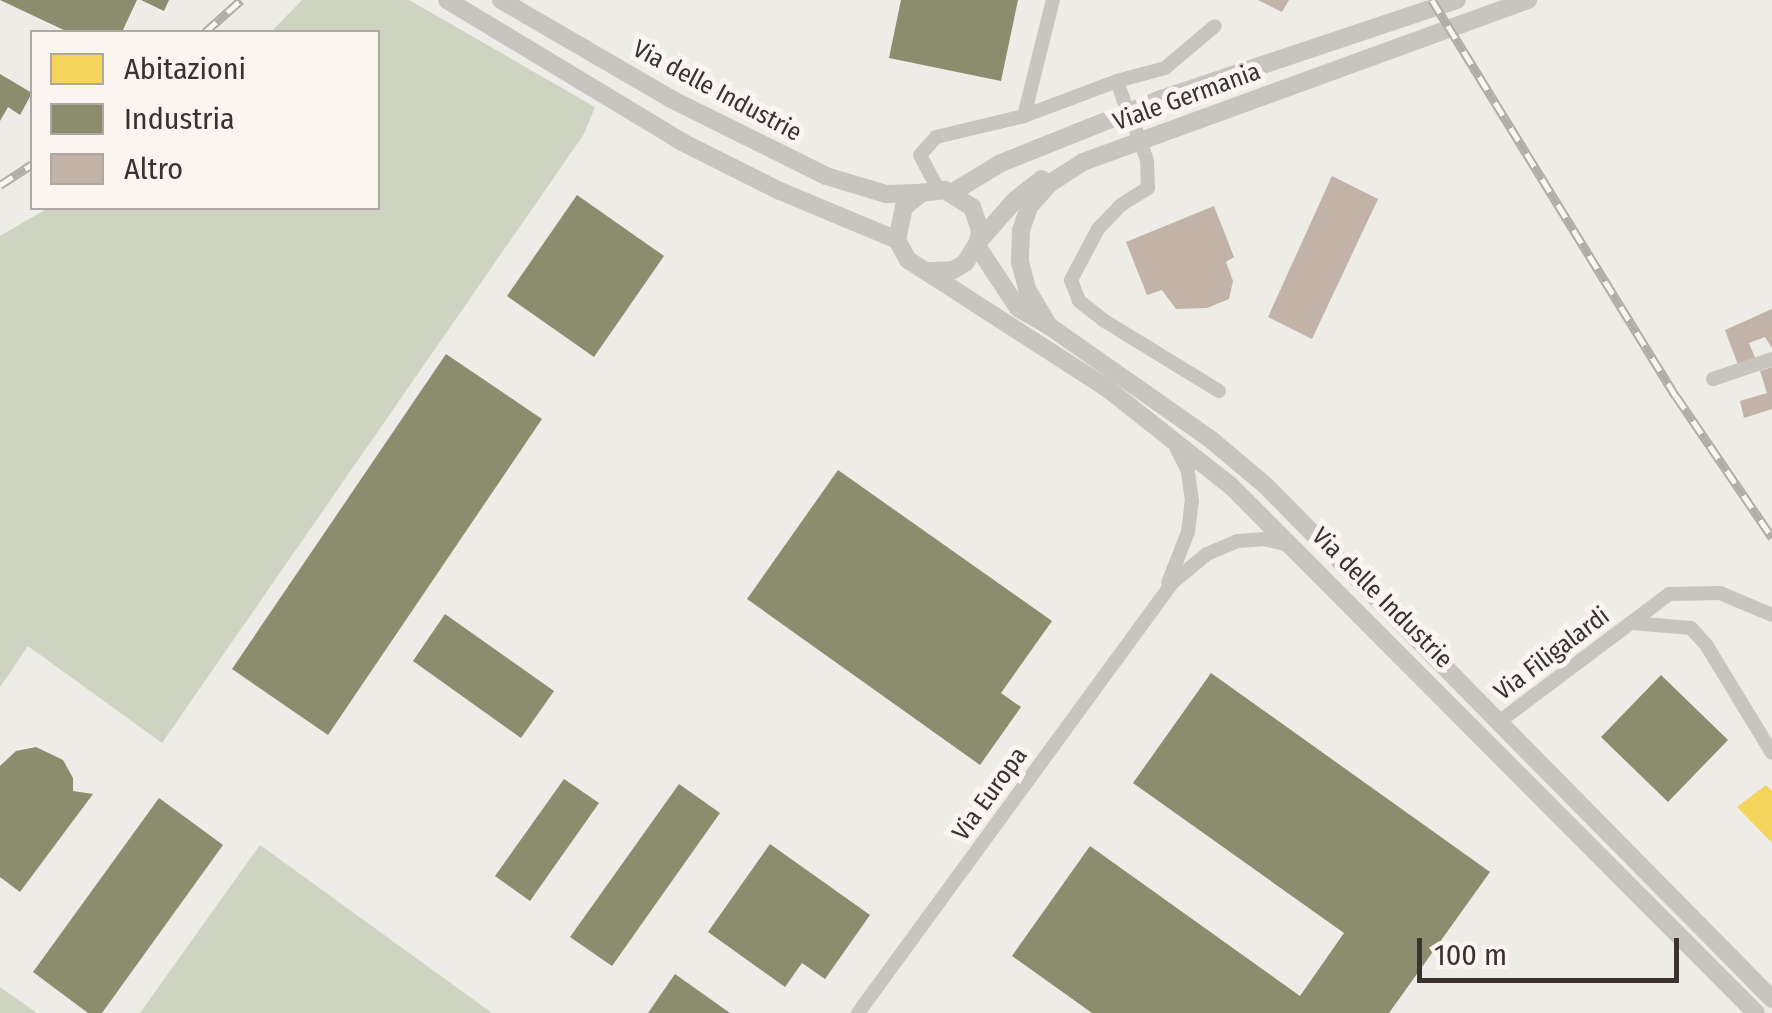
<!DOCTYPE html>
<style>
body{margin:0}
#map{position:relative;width:1772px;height:1013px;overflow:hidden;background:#eeece6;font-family:"Fira Sans Condensed",sans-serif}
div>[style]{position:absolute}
.green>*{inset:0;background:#ced4c1}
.homes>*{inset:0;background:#f6d55c}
.industry>*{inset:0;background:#8c8c6e}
.building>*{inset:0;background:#c1b3a8}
.minor-tunnel>*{height:14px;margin-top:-7px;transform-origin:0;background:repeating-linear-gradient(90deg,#cac7c1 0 14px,transparent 0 21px)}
.minor>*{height:14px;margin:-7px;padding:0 7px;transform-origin:7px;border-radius:7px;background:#c8c4be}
.tertiary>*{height:18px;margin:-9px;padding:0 9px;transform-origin:9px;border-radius:9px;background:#c8c4be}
.rail>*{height:9px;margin-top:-4.5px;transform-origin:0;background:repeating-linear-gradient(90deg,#faf6ef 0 15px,#b0ada8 0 30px);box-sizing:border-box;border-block:2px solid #b0ada8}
span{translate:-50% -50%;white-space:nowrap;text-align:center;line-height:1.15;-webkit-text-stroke:10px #faf6ef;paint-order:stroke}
.street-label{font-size:25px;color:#3a322c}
.legend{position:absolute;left:30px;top:30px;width:350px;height:180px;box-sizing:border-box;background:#faf6ef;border:2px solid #ada8a1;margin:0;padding:12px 18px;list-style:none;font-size:30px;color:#3a322c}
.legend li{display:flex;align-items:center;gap:20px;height:50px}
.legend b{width:50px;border:2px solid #ada8a1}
.scale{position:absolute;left:1417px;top:938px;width:262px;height:45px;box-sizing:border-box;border:5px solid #3a322c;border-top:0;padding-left:12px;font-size:30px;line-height:35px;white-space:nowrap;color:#3a322c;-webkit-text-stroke:8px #faf6ef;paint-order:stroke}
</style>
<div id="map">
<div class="green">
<i style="clip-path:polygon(302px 0,409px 0,595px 107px,584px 134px,162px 743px,28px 646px,0 687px,0 236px,48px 208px,378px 208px,378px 32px,271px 32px)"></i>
<i style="clip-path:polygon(260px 845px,492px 1013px,140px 1013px)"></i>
<i style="clip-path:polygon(0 987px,37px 1013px,0 1013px)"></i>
</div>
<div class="homes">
<i style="clip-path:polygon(1766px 785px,1772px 791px,1772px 843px,1737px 807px)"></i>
</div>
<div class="industry">
<i style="clip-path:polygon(0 0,137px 0,122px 32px,68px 32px)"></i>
<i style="clip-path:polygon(141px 0,169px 0,164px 11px)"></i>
<i style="clip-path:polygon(901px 0,1018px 0,1001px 81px,889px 58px)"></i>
<i style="clip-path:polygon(0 74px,32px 93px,20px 115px,8px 107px,0 121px)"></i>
<i style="clip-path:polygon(577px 195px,664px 256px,594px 357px,507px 296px)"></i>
<i style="clip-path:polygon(446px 354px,542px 419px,328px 735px,232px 669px)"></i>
<i style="clip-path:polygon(838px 470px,1052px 621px,1001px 693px,1021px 707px,980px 765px,747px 599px)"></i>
<i style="clip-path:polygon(445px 614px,554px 691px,521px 738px,413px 661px)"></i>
<i style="clip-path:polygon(1211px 673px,1490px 872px,1389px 1013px,1092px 1013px,1012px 956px,1090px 846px,1300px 996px,1344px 933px,1133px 783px)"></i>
<i style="clip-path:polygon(1661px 675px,1728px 740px,1668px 802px,1601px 737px)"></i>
<i style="clip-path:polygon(36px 747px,63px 760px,73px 778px,73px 791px,93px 794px,20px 892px,0 877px,0 766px,16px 751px)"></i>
<i style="clip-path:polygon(564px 779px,599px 803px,530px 901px,495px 876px)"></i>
<i style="clip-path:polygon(679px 784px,720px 813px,612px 966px,570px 937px)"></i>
<i style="clip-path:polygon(159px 798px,223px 845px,102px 1013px,88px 1013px,33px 972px)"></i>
<i style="clip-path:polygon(770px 844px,870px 915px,825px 979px,802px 963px,785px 987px,708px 932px)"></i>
<i style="clip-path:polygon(675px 974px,730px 1013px,648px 1013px)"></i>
</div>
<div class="building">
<i style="clip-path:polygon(1258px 0,1289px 0,1282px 12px)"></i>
<i style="clip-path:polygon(1332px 176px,1378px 199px,1312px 339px,1268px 317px)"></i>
<i style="clip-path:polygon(1214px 206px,1234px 257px,1226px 262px,1233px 281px,1229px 299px,1207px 308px,1176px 309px,1162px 290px,1147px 295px,1126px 242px)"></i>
<i style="clip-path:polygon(1772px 309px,1772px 348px,1765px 337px,1749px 343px,1756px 360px,1738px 365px,1725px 330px)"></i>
<i style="clip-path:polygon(1772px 367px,1772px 409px,1744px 418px,1740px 401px,1767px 393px,1760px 371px)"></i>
</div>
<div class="minor-tunnel">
<i style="left:1127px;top:106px;width:58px;rotate:69.7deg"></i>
</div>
<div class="minor">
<i style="left:1117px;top:81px;width:50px;rotate:-15.2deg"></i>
<i style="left:1165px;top:68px;width:65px;rotate:-40deg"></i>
<i style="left:1024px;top:116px;width:99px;rotate:-20.6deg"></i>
<i style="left:1117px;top:81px;width:21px;rotate:71deg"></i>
<i style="left:1147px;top:160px;width:28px;rotate:88deg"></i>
<i style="left:1148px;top:188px;width:32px;rotate:148deg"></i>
<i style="left:1121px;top:205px;width:33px;rotate:134deg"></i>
<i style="left:1098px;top:229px;width:58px;rotate:117.9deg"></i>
<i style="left:1071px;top:280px;width:22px;rotate:69deg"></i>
<i style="left:1079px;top:301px;width:31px;rotate:38deg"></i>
<i style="left:1103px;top:320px;width:136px;rotate:31.5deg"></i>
<i style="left:938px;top:189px;width:38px;rotate:-118deg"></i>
<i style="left:920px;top:155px;width:24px;rotate:-48deg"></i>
<i style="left:936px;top:137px;width:90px;rotate:-13.4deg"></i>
<i style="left:1024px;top:116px;width:120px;rotate:-76deg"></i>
<i style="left:1713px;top:379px;width:62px;rotate:-18.7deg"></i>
<i style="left:1168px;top:583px;width:55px;rotate:-68.6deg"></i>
<i style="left:1188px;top:532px;width:31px;rotate:-83deg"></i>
<i style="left:1192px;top:501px;width:30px;rotate:-98deg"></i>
<i style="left:1188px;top:471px;width:27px;rotate:-117deg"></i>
<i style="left:1632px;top:623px;width:59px;rotate:4.8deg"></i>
<i style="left:1691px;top:628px;width:24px;rotate:48deg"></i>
<i style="left:1707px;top:646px;width:125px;rotate:58.7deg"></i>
<i style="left:1500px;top:721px;width:211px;rotate:-36.9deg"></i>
<i style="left:1669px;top:594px;width:51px;rotate:-1.1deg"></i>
<i style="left:1720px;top:593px;width:56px;rotate:22.9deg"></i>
<i style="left:858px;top:1013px;width:534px;rotate:-53.84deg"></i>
<i style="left:1173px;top:582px;width:44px;rotate:-39.5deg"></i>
<i style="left:1207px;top:554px;width:33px;rotate:-23deg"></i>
<i style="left:1237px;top:541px;width:26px;rotate:-4deg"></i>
<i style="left:1263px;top:539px;width:28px;rotate:13deg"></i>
</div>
<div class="tertiary">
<i style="left:447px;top:0;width:275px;rotate:31.1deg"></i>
<i style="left:682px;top:142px;width:110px;rotate:26.6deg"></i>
<i style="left:780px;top:191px;width:127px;rotate:22.7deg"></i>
<i style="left:501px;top:0;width:197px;rotate:30.2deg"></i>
<i style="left:671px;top:99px;width:173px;rotate:26.4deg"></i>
<i style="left:826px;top:176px;width:63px;rotate:16.7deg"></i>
<i style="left:886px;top:194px;width:36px;rotate:-2deg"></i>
<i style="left:1528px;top:0;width:474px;rotate:160deg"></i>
<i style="left:1083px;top:162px;width:40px;rotate:147.1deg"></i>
<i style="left:1049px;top:184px;width:30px;rotate:131deg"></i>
<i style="left:1029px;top:207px;width:24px;rotate:109deg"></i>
<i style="left:1021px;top:230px;width:32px;rotate:92deg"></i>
<i style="left:1020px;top:262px;width:30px;rotate:75deg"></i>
<i style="left:1028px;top:291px;width:41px;rotate:59deg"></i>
<i style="left:1049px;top:326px;width:195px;rotate:35deg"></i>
<i style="left:1209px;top:438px;width:73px;rotate:40deg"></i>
<i style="left:1265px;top:485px;width:722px;rotate:45.39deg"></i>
<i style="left:953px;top:192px;width:56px;rotate:-31.1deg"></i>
<i style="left:1001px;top:163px;width:172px;rotate:-21.8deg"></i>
<i style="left:1161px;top:99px;width:312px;rotate:-18.5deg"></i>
<i style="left:979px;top:241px;width:55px;rotate:-48.7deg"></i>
<i style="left:1015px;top:200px;width:34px;rotate:-38deg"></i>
<i style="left:977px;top:246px;width:74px;rotate:56.5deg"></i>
<i style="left:1018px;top:308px;width:36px;rotate:30deg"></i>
<i style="left:928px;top:271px;width:25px;rotate:-2deg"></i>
<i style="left:953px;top:270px;width:14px;rotate:-30deg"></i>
<i style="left:965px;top:263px;width:25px;rotate:-58deg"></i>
<i style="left:978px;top:242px;width:12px;rotate:-81deg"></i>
<i style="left:980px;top:230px;width:24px;rotate:-109deg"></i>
<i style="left:972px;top:207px;width:32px;rotate:-148deg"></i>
<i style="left:945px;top:190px;width:23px;rotate:173deg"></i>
<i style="left:922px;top:193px;width:23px;rotate:142deg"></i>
<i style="left:904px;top:207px;width:34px;rotate:102deg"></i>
<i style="left:897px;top:240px;width:23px;rotate:61deg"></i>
<i style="left:908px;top:260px;width:238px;rotate:32.8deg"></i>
<i style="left:1108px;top:389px;width:158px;rotate:38.3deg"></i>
<i style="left:1232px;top:487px;width:742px;rotate:45.11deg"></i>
</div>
<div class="rail">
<i style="left:1432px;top:0;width:465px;rotate:58.4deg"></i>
<i style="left:1676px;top:396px;width:171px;rotate:55.8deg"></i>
<i style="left:205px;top:32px;width:48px;rotate:-41.6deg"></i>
<i style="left:0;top:185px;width:38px;rotate:-33deg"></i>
</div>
<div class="street-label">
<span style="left:717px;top:91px;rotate:28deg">Via delle Industrie</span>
<span style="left:1187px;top:97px;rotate:-20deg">Viale Germania</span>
<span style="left:1382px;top:598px;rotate:45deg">Via delle Industrie</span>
<span style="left:1552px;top:654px;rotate:-37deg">Via Filigalardi</span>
<span style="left:990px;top:794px;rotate:-54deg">Via Europa</span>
</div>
<ul class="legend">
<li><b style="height:28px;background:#f6d55c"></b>Abitazioni</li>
<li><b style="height:28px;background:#8c8c6e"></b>Industria</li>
<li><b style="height:28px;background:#c1b3a8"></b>Altro</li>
</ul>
<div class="scale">100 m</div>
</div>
